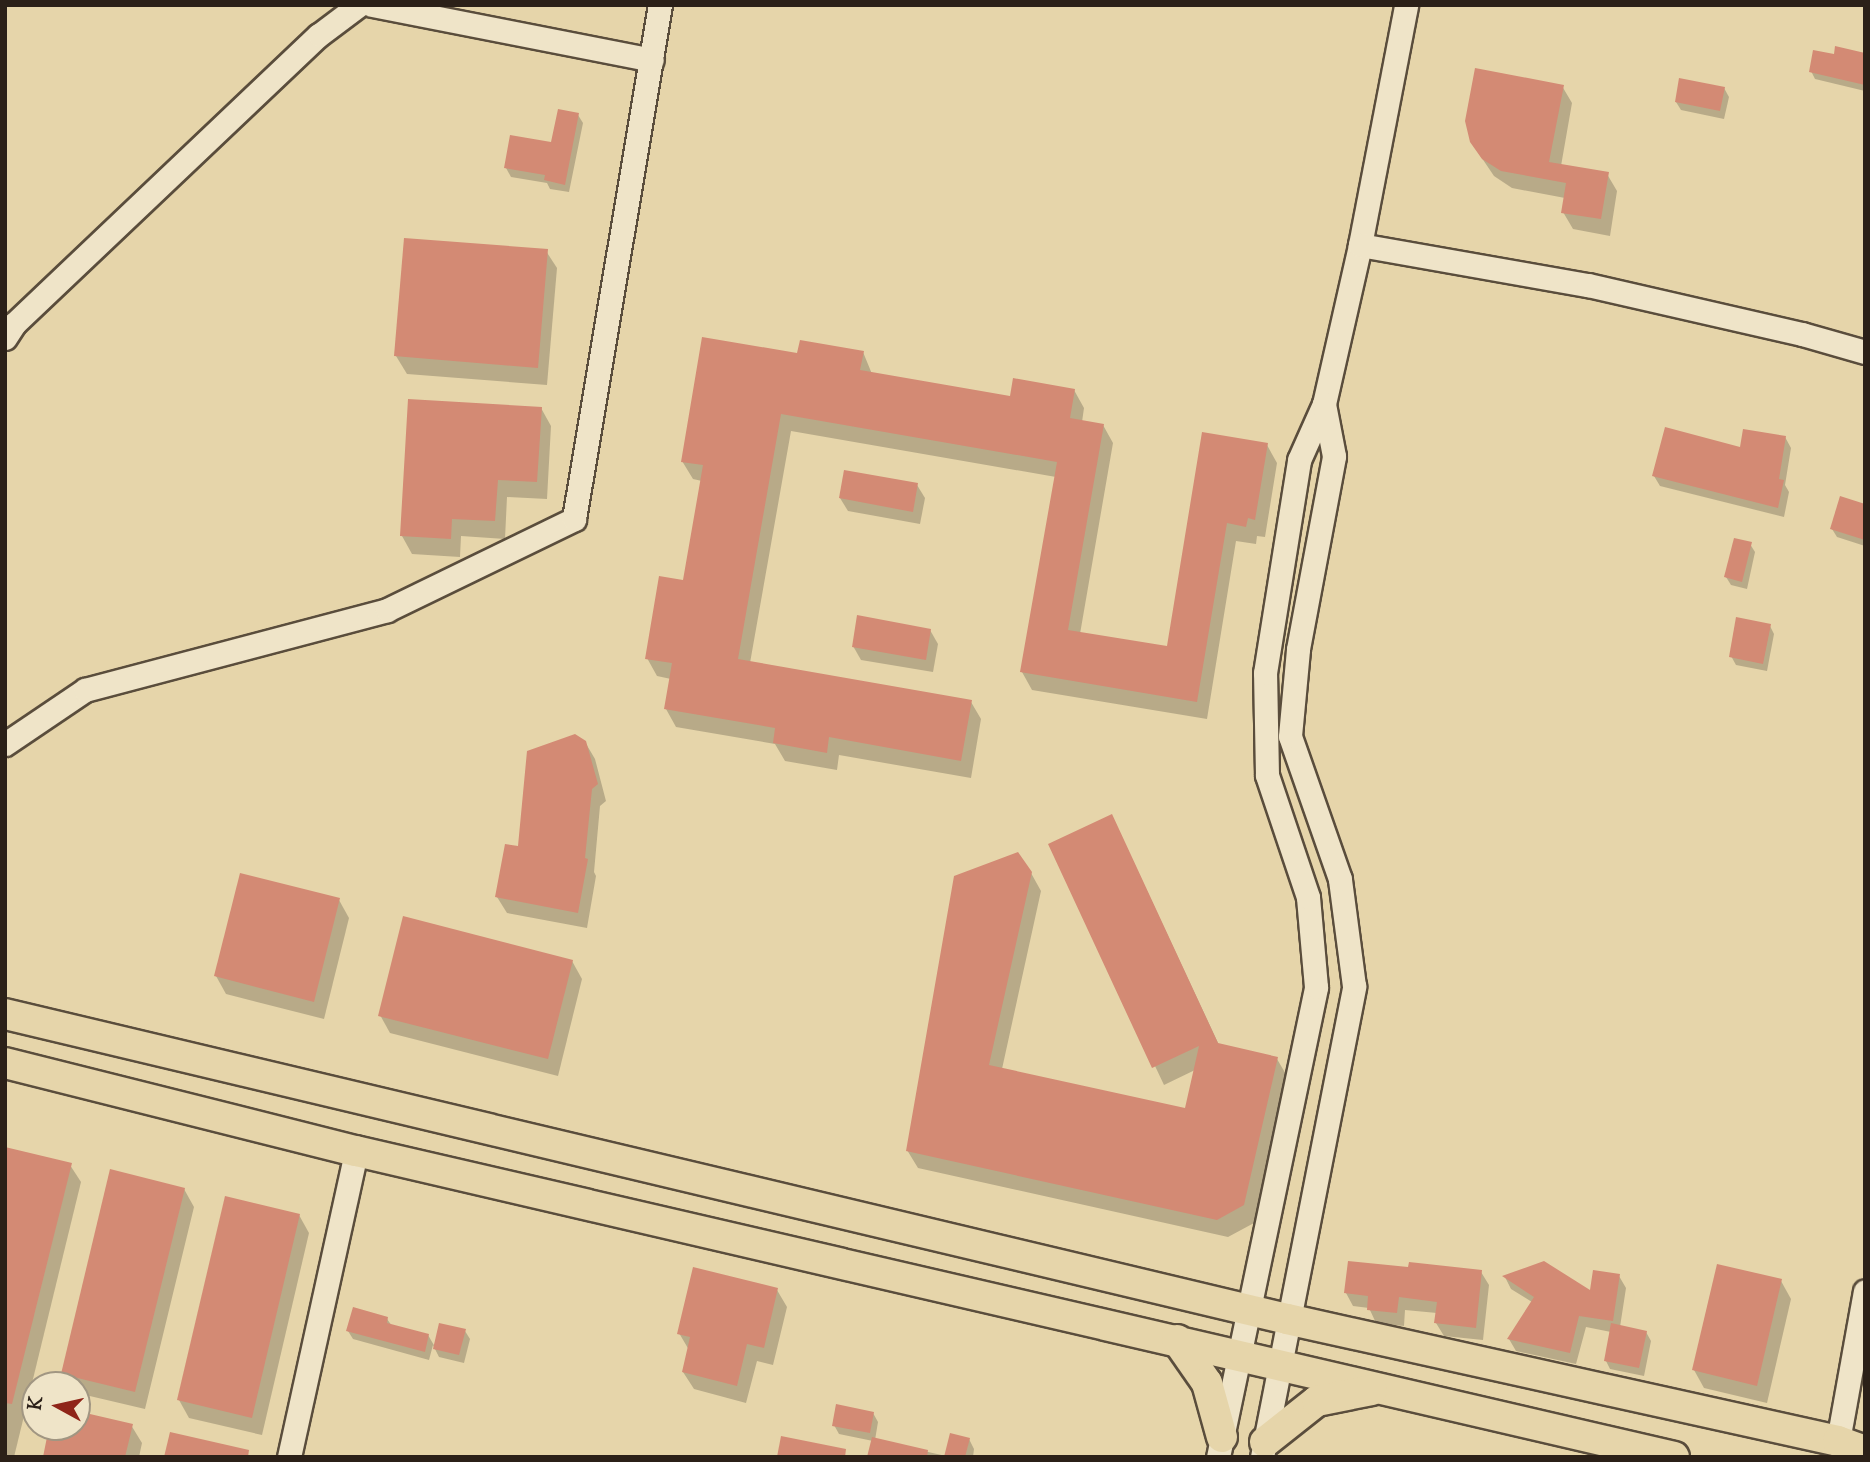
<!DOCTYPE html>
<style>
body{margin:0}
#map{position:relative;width:1870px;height:1462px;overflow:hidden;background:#e6d5aa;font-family:"Sorts Mill Goudy",serif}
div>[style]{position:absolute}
.shadow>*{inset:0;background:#0003}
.building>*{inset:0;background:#d38a74}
.roads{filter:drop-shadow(2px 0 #5a4d3c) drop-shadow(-2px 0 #5a4d3c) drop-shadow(0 2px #5a4d3c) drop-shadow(0 -2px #5a4d3c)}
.minor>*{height:23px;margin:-11.5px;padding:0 11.5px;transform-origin:11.5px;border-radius:11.5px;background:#efe4c8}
.major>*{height:30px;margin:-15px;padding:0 15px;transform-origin:15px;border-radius:15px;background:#e6d5aa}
span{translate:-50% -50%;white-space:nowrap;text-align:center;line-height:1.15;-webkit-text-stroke:6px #efe4c8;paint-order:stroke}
.frame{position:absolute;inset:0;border:7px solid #2b2018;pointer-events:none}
.north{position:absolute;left:21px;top:1371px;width:70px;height:70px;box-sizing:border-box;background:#efe4c8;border:2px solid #a19682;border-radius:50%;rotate:278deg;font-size:19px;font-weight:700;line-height:28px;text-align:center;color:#2b2018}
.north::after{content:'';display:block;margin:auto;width:24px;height:32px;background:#8f2418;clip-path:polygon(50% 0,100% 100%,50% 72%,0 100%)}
</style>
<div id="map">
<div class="shadow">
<i style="clip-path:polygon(1865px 55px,1865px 91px,1815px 79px,1811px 71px,1835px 56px)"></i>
<i style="clip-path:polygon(1562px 86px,1572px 103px,1561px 166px,1607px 174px,1617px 191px,1610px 236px,1573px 229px,1563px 212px,1565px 198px,1512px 188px,1494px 176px,1471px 142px)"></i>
<i style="clip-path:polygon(1724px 88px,1729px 97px,1724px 119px,1681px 110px,1676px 102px)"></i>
<i style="clip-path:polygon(578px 115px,583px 123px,569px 192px,550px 189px,547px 183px,511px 177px,506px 168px,552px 144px)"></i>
<i style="clip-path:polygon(546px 251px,557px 268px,547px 385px,407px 374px,396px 356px)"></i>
<i style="clip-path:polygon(863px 352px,872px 374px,1011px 398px,1074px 390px,1084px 408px,1082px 422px,1103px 425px,1113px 443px,1080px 634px,1168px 648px,1203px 434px,1267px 445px,1277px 463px,1265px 537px,1257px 536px,1256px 544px,1236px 541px,1207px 719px,1032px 690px,1022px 672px,1056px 477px,791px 431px,750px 663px,971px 702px,981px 719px,971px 778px,839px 755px,837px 770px,785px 761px,775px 744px,676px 727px,666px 709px,671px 679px,657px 676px,647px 658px,685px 582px,702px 481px,693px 479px,682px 461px,799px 355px)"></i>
<i style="clip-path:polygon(541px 408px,551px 426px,547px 499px,507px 497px,505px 539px,461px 536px,460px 557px,412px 554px,402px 536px)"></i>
<i style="clip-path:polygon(1785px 437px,1791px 448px,1785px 485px,1789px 492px,1784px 517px,1660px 486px,1654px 476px)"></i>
<i style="clip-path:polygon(917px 485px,925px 498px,920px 524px,848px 511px,840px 498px)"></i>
<i style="clip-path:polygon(1865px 506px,1865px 546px,1837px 537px,1832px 529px)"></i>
<i style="clip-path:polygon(1750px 544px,1755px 552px,1747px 589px,1731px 585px,1726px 577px)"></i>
<i style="clip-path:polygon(1770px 626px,1774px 634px,1767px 671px,1736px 665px,1731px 656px)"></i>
<i style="clip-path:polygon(930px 630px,938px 644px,933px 672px,861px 660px,853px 646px)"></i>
<i style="clip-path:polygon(585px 742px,595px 759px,606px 801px,600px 806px,594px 872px,596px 876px,587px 928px,507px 913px,497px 897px,520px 848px)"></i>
<i style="clip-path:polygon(1112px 816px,1219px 1045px,1277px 1059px,1287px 1076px,1254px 1223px,1228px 1237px,918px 1168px,907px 1150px,1031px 873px,1041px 891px,1002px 1069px,1186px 1110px,1195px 1070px,1164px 1085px,1050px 844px)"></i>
<i style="clip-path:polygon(339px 900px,349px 918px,324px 1019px,226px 994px,216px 976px)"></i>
<i style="clip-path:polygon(572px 961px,582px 979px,558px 1076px,390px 1033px,380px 1015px)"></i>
<i style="clip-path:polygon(5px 1149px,70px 1165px,81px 1182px,14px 1457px,5px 1457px)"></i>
<i style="clip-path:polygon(184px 1189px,194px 1207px,145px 1409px,77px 1393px,77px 1385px,69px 1385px,62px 1374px)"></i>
<i style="clip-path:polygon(299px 1215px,309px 1233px,262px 1435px,189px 1418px,179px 1400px)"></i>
<i style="clip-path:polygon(1409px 1269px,1481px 1272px,1489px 1285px,1483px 1340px,1444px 1336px,1436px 1323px,1437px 1313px,1405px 1310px,1404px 1326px,1376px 1323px,1369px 1308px,1353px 1306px,1346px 1293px)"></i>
<i style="clip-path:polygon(1619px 1276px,1626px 1288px,1620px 1327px,1646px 1332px,1651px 1341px,1644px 1376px,1610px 1369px,1606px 1361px,1611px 1332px,1586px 1327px,1576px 1364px,1516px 1351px,1509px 1339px,1532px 1302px,1511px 1289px,1505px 1277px,1591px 1293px)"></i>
<i style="clip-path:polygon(1781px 1281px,1791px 1299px,1767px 1403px,1704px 1388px,1694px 1370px)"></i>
<i style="clip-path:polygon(777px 1290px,787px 1307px,773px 1365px,757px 1361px,746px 1403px,694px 1389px,683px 1372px,689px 1350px,679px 1333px)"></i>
<i style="clip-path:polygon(387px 1319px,392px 1326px,428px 1335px,435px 1347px,465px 1331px,470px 1339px,464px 1363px,439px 1357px,433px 1345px,429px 1360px,353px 1339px,348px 1331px)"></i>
<i style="clip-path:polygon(77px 1413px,131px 1425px,142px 1443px,139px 1457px,44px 1457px,51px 1427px,77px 1427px)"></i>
<i style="clip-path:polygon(873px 1413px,878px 1422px,875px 1440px,946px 1456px,969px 1439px,974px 1449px,973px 1457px,869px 1457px,873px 1441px,839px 1434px,834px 1425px)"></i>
</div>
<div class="building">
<i style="clip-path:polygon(1835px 46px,1865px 53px,1865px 85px,1809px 72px,1813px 50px,1834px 54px)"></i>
<i style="clip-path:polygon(1475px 68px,1564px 85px,1549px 162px,1609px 172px,1601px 219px,1561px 213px,1566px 183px,1501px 171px,1482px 159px,1470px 142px,1465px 121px)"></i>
<i style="clip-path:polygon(1679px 78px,1725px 87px,1720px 111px,1675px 102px)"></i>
<i style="clip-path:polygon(558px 109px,579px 113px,565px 185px,544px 180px,545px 175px,504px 168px,510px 135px,551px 142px)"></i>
<i style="clip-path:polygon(404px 238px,548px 249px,538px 368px,394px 356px)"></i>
<i style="clip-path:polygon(702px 337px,797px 353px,800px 340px,864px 351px,860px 370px,1010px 396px,1013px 378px,1075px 389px,1070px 418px,1104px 424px,1068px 630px,1167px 646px,1202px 432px,1268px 443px,1255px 520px,1248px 518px,1246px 527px,1227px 523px,1197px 702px,1020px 672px,1057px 462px,781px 414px,738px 659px,972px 700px,961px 761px,829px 737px,827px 753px,773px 743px,775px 728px,664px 709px,672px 663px,645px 659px,659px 576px,683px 580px,703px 465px,681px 462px)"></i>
<i style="clip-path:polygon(408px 399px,542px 407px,537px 482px,498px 480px,495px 521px,452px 519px,451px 539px,400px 536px)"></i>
<i style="clip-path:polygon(1665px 427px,1740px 447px,1743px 429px,1786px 436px,1779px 479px,1784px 480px,1778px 508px,1652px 476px)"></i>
<i style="clip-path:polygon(844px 470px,918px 483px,913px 512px,839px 498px)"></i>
<i style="clip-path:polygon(1840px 496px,1865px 504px,1865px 540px,1830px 529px)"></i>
<i style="clip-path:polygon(1734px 538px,1752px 542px,1742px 582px,1724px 577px)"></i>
<i style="clip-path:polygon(857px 615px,931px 629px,926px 660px,852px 647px)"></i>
<i style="clip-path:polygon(1736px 617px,1771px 624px,1763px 664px,1729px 657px)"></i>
<i style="clip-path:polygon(575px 734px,586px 741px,598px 784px,592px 789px,585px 858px,588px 859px,578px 913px,495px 897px,505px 844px,518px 846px,527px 751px)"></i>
<i style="clip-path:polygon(1112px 814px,1218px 1043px,1278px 1057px,1244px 1205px,1217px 1220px,906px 1151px,954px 876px,1018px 852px,1032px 872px,989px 1065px,1185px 1108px,1199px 1046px,1152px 1068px,1048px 844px)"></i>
<i style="clip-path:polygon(240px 873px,340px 898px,314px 1002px,214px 976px)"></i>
<i style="clip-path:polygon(403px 916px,573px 960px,548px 1059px,378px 1016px)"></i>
<i style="clip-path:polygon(5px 1147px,72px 1163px,12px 1404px,5px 1403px)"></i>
<i style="clip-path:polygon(110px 1169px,185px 1188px,135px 1392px,61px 1374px)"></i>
<i style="clip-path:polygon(225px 1196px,300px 1214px,252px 1418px,177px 1400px)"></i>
<i style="clip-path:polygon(1348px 1261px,1408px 1267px,1409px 1262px,1482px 1270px,1476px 1328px,1434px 1323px,1437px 1302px,1399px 1297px,1397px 1313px,1367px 1310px,1368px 1296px,1344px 1293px)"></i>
<i style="clip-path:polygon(1544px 1261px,1590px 1290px,1593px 1270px,1620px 1274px,1613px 1321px,1579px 1316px,1570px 1353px,1507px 1339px,1534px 1297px,1502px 1276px)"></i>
<i style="clip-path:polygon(1717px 1264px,1782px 1279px,1757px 1386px,1692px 1370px)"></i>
<i style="clip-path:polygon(693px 1267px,778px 1288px,764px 1348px,747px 1344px,737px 1386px,682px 1372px,690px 1337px,677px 1334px)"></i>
<i style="clip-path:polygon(353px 1307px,388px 1317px,387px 1323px,429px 1334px,425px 1352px,346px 1331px)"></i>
<i style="clip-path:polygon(439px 1323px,466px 1329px,459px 1355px,433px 1349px)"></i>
<i style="clip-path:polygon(1611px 1323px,1647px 1331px,1639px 1368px,1604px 1361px)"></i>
<i style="clip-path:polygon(836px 1404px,874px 1412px,870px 1433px,832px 1426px)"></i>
<i style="clip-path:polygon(77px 1411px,133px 1424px,125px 1457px,43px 1457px,49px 1427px,77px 1427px)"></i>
<i style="clip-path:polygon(170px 1432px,249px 1450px,248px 1457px,164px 1457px)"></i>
<i style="clip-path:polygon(950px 1433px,970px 1438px,965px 1457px,944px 1457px)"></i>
<i style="clip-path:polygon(781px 1436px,846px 1449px,845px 1457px,777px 1457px)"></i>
<i style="clip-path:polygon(872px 1437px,928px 1450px,927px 1457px,867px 1457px)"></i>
</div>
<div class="roads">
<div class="minor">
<i style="left:372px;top:5px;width:285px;rotate:11.1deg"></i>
<i style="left:1360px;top:245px;width:244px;rotate:-79.1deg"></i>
<i style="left:5px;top:338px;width:17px;rotate:-57deg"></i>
<i style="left:14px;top:324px;width:420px;rotate:-43.5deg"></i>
<i style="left:319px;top:35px;width:50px;rotate:-36.9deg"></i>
<i style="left:5px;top:744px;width:97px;rotate:-34deg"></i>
<i style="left:85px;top:690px;width:312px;rotate:-14.8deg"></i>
<i style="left:387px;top:610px;width:208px;rotate:-25.9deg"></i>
<i style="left:574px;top:519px;width:521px;rotate:-80.5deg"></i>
<i style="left:1838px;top:1441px;width:152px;rotate:-79.8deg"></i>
<i style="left:289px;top:1457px;width:313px;rotate:-77.6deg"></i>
<i style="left:1218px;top:1457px;width:480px;rotate:-78.2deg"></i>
<i style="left:1316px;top:987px;width:90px;rotate:-95.1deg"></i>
<i style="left:1308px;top:897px;width:129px;rotate:-108.6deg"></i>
<i style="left:1267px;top:775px;width:102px;rotate:-91.1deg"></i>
<i style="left:1265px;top:673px;width:216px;rotate:-80.9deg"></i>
<i style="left:1299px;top:460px;width:61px;rotate:-65.9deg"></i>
<i style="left:1324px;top:404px;width:163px;rotate:-77.2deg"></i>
<i style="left:1360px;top:245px;width:231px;rotate:10deg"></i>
<i style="left:1588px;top:285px;width:220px;rotate:12.9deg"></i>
<i style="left:1802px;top:334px;width:66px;rotate:15.9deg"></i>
<i style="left:1262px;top:1457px;width:480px;rotate:-78.9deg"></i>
<i style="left:1354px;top:986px;width:108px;rotate:-97.5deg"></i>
<i style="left:1340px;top:879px;width:151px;rotate:-109.3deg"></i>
<i style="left:1290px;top:736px;width:87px;rotate:-84.7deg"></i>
<i style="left:1298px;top:649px;width:196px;rotate:-79.4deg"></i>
<i style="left:1334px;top:456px;width:53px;rotate:-100.9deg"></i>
</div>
<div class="major">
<i style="left:5px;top:1014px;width:1318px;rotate:13.38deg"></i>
<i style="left:1287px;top:1319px;width:564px;rotate:12.48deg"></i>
<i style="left:1838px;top:1441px;width:29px;rotate:20deg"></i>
<i style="left:5px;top:1063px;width:362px;rotate:14.1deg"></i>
<i style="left:356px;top:1151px;width:1353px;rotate:13.07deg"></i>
<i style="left:1177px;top:1340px;width:52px;rotate:55.1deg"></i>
<i style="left:1207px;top:1383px;width:56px;rotate:74.5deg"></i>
<i style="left:1265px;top:1442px;width:66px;rotate:-38.3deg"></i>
<i style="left:1317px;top:1401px;width:56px;rotate:-11.3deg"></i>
</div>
</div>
<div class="frame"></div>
<div class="north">K</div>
</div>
